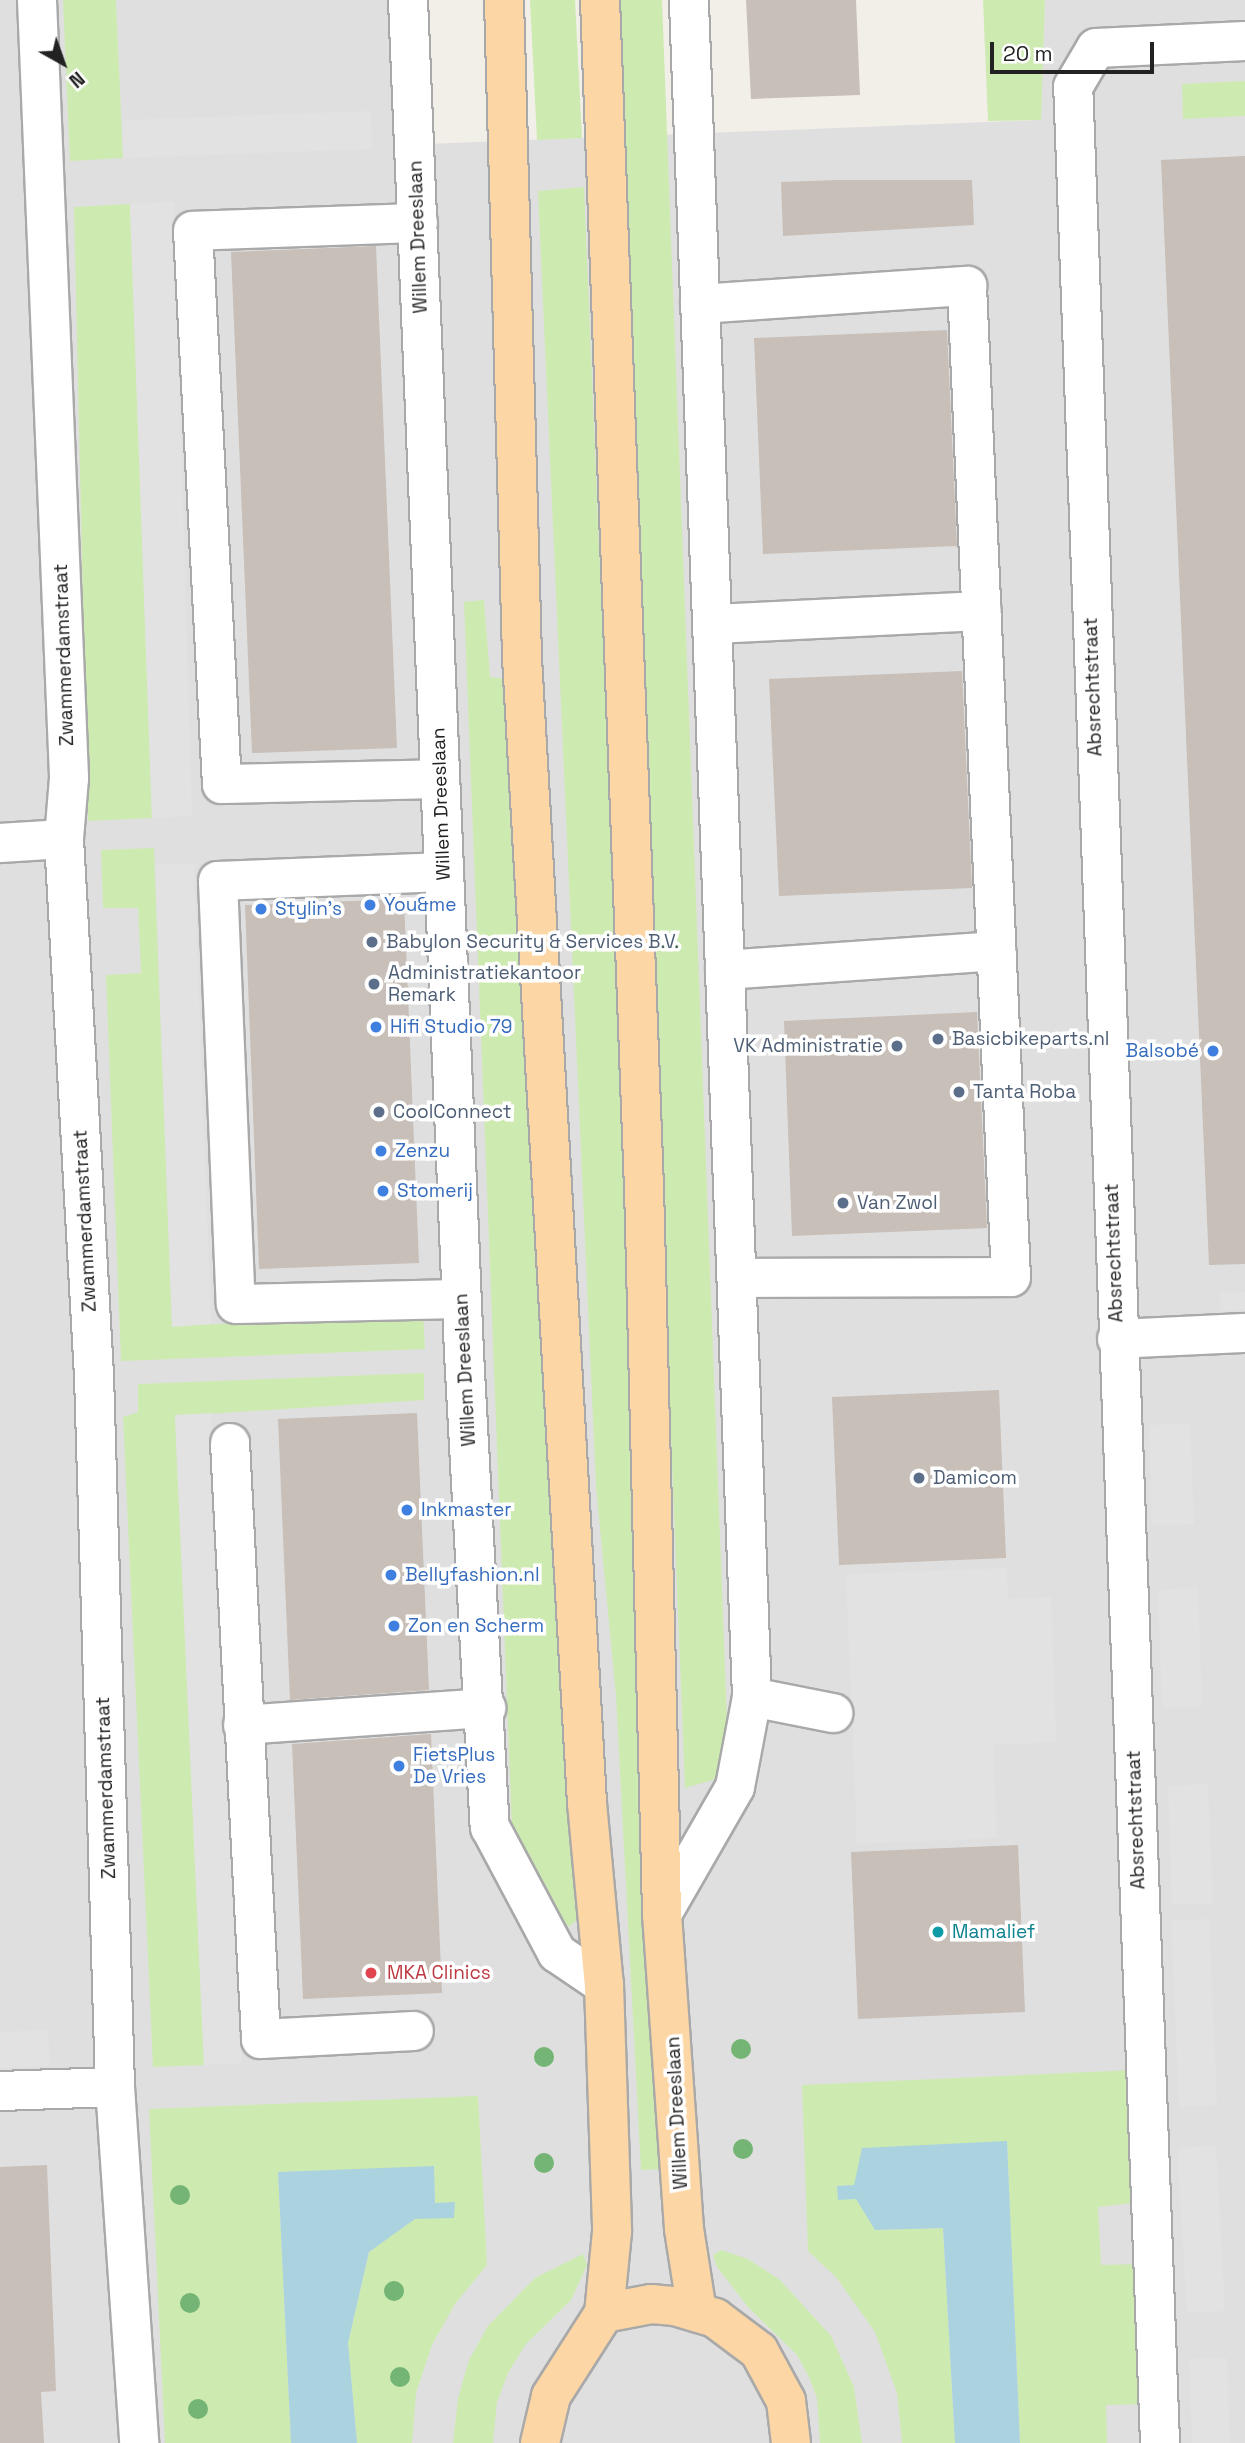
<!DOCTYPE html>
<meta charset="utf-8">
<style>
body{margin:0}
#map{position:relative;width:1245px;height:2443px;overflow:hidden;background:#f2efe9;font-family:"Space Grotesk",sans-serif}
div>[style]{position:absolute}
.residential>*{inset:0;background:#e0dfdf}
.grass>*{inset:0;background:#cdebb0}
.parking>*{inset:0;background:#e2e2e2}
.water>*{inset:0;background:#aad3df}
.building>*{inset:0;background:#c7bfb8}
.roads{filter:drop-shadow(2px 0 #a9a9a9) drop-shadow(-2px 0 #a9a9a9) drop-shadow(0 2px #a9a9a9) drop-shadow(0 -2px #a9a9a9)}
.minor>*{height:38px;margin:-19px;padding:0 19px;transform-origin:19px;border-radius:19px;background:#fff}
.major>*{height:38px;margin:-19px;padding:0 19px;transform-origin:19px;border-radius:19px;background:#fcd6a4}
.trees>*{width:20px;height:20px;margin:-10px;border-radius:50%;background:#74b475}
.dots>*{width:19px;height:19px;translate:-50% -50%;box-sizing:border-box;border:4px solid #fff;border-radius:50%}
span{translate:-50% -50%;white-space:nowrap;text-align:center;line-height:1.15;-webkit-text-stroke:7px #fff;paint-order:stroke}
.street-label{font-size:19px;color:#222}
.shop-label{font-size:19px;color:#366cbe}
.left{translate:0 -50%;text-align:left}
.right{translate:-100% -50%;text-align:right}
.service-label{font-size:19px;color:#4e5e75}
.culture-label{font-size:19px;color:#0d838f}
.health-label{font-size:19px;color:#be3a42}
.north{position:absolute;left:28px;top:28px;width:70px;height:70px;-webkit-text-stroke:5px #fff;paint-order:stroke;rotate:140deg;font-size:19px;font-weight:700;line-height:28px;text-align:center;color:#222}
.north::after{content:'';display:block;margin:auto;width:24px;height:32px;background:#222;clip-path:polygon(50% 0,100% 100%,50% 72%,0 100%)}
.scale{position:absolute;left:990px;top:42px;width:164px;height:32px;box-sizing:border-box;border:4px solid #222;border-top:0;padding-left:9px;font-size:21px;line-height:24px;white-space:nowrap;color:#222;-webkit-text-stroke:5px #fff;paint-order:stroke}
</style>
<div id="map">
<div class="residential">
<i style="clip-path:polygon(0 0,393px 0,401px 145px,1040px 120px,1045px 0,1245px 0,1245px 2443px,0 2443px)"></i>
</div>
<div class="grass">
<i style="clip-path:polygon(63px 0,116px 0,123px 158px,70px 161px)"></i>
<i style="clip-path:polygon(530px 0,575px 0,582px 138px,537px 140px)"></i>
<i style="clip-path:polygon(614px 0,662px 0,727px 1722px,719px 1778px,685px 1788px)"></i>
<i style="clip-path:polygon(983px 0,1045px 0,1041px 120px,988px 121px)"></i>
<i style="clip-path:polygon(1245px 81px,1245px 116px,1183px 119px,1182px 84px)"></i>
<i style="clip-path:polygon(584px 187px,638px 1483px,661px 2169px,641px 2170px,616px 1696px,596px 1486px,538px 191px)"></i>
<i style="clip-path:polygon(130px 204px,152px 818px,88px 821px,74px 207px)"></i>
<i style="clip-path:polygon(484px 600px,490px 677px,507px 679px,578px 1919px,569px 1927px,533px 1890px,512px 1829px,464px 602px)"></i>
<i style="clip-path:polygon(154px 848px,172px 1326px,423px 1315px,425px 1349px,121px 1361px,106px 975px,141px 973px,138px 908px,103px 908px,101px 850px)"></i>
<i style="clip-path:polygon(424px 1373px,424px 1400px,175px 1416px,204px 2065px,153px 2067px,123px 1417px,138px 1412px,138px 1384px)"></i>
<i style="clip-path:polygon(1134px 2070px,1141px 2202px,1098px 2207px,1101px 2265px,1142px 2264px,1148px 2404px,1106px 2405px,1107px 2443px,1020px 2443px,1007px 2141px,854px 2185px,837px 2186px,838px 2199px,856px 2199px,875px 2230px,943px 2228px,955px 2443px,902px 2443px,897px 2393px,875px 2332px,836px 2277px,808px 2251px,802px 2085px)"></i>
<i style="clip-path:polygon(478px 2096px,487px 2265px,455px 2304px,432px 2345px,416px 2393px,412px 2443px,357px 2443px,348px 2343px,369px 2252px,435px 2203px,434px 2167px,278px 2172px,291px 2443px,165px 2443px,149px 2109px)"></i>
<i style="clip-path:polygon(721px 2250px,748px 2259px,780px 2280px,831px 2336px,854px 2387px,862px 2443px,820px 2443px,817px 2398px,809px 2377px,797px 2355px,748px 2307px,717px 2267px,713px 2255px)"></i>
<i style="clip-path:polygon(583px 2254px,587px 2265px,571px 2300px,526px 2344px,508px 2373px,497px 2402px,493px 2443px,453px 2443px,458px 2398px,469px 2360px,488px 2326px,535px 2278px)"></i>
</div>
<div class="parking">
<i style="clip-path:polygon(371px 111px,372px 149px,123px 158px,122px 120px)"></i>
<i style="clip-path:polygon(174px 202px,192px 816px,152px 818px,130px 204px)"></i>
<i style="clip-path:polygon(194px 863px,211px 1324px,172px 1327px,155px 865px)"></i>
<i style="clip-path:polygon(1245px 1292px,1245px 1310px,1221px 1311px,1220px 1293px)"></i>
<i style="clip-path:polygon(211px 1413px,242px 2063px,204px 2065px,175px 1415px)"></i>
<i style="clip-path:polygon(1190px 1423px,1194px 1524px,1152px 1525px,1149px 1425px)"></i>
<i style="clip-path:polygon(1007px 1568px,1008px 1599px,1051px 1597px,1056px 1742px,993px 1745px,997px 1838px,857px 1844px,846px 1574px)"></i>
<i style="clip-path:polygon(1198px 1588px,1202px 1707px,1162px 1708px,1158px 1590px)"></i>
<i style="clip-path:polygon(1208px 1784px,1213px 1903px,1172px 1905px,1168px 1786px)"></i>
<i style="clip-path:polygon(1209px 1919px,1217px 2105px,1179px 2107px,1171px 1921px)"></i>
<i style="clip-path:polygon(48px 2030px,50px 2066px,0 2068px,0 2032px)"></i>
<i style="clip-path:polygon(1216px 2145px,1225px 2311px,1187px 2313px,1177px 2148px)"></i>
<i style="clip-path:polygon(1227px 2358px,1230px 2443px,1192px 2443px,1189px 2359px)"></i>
</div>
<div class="water">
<i style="clip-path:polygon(1007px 2141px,1020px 2443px,955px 2443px,943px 2228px,875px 2230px,856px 2199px,838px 2200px,837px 2186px,854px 2185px,862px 2148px)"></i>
<i style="clip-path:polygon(434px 2166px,435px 2203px,455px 2202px,454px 2218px,415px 2219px,369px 2252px,348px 2343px,357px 2443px,291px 2443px,278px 2172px)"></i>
</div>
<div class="building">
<i style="clip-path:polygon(746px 0,856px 0,860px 95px,751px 99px)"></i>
<i style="clip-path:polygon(1245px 156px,1245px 1264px,1209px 1265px,1161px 160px)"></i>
<i style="clip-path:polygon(839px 180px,972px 180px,974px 225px,783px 236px,781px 182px)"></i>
<i style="clip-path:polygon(376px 246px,397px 748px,252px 753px,231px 252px)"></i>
<i style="clip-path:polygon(947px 330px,957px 546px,763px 554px,754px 338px)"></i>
<i style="clip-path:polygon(962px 671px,972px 888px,779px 896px,769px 679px)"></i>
<i style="clip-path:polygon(404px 899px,419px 1263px,259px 1269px,245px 905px)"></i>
<i style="clip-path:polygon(977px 1012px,987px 1228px,792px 1236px,784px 1021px)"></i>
<i style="clip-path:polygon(999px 1390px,1006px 1558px,839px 1565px,832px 1397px)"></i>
<i style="clip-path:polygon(417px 1413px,429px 1690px,290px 1700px,278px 1419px)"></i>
<i style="clip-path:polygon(431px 1734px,442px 1993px,303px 1999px,292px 1744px)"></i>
<i style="clip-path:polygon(1018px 1845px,1025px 2012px,858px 2019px,851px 1852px)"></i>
<i style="clip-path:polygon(47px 2165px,56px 2391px,41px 2392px,44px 2443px,0 2443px,0 2167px)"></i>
</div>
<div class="roads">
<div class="minor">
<i style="left:37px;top:0;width:779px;rotate:87.64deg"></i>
<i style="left:69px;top:778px;width:61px;rotate:94.7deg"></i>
<i style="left:64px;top:839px;width:537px;rotate:86.8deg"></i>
<i style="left:94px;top:1375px;width:712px;rotate:88.31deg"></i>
<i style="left:115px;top:2087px;width:357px;rotate:86.1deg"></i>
<i style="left:408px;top:0;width:1354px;rotate:87.63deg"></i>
<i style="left:464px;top:1353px;width:475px;rotate:86.9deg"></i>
<i style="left:490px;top:1827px;width:143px;rotate:62deg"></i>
<i style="left:557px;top:1953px;width:57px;rotate:34.2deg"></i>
<i style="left:418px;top:223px;width:225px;rotate:178deg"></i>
<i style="left:193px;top:231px;width:554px;rotate:87deg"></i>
<i style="left:222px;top:784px;width:218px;rotate:-1.3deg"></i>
<i style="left:700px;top:304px;width:268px;rotate:-3.9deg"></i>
<i style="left:967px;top:286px;width:992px;rotate:87.46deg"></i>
<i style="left:1011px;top:1277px;width:274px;rotate:179.8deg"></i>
<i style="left:713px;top:624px;width:269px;rotate:-2.8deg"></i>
<i style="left:0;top:843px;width:64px;rotate:-3.6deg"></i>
<i style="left:444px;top:872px;width:226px;rotate:177.7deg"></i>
<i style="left:218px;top:881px;width:423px;rotate:87.6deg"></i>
<i style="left:236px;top:1304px;width:225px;rotate:-1.3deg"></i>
<i style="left:725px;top:970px;width:272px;rotate:-4deg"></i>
<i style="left:1117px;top:1339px;width:128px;rotate:-2.7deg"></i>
<i style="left:230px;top:1443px;width:597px;rotate:87.02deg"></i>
<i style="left:261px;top:2039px;width:153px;rotate:-3deg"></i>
<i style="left:752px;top:1697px;width:83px;rotate:11.2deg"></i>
<i style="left:243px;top:1725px;width:244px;rotate:-4deg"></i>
<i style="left:662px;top:1914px;width:146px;rotate:-60.1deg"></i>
<i style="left:735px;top:1787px;width:92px;rotate:-79.3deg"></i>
<i style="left:752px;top:1697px;width:1698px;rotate:-92.13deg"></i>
<i style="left:0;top:2091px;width:115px;rotate:-2deg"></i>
<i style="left:1160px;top:2443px;width:2358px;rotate:-92.11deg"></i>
<i style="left:1073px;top:87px;width:45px;rotate:-59.5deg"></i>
<i style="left:1096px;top:48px;width:149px;rotate:-2.7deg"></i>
</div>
<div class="major">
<i style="left:504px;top:0;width:658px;rotate:88.43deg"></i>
<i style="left:522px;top:658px;width:1147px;rotate:86.75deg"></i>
<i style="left:587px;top:1803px;width:183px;rotate:84.7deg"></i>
<i style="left:604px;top:1985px;width:247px;rotate:88.1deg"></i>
<i style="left:612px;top:2232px;width:81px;rotate:95.6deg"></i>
<i style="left:600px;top:0;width:1187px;rotate:87.88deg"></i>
<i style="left:644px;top:1186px;width:728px;rotate:88.58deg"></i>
<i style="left:662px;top:1914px;width:316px;rotate:86deg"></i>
<i style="left:684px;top:2229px;width:84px;rotate:81.1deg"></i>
<i style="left:540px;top:2443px;width:48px;rotate:-76.8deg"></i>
<i style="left:551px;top:2396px;width:98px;rotate:-57.4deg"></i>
<i style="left:604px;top:2313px;width:48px;rotate:-10.8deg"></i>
<i style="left:651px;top:2304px;width:24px;rotate:5deg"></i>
<i style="left:675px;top:2306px;width:42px;rotate:16.7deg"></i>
<i style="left:715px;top:2318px;width:55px;rotate:36.9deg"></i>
<i style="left:759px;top:2351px;width:57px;rotate:61.6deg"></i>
<i style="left:786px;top:2401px;width:42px;rotate:83.2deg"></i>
</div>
</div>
<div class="trees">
<i style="left:741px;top:2049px"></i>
<i style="left:544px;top:2057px"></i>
<i style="left:743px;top:2149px"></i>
<i style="left:544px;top:2163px"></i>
<i style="left:180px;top:2195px"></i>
<i style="left:394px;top:2291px"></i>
<i style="left:190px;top:2303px"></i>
<i style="left:400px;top:2377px"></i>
<i style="left:198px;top:2409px"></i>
</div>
<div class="dots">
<i style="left:370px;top:905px;background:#3f7fe0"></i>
<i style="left:261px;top:909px;background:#3f7fe0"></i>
<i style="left:372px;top:942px;background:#5c6f8a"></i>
<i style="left:374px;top:984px;background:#5c6f8a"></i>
<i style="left:376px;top:1027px;background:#3f7fe0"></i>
<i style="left:938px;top:1039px;background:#5c6f8a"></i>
<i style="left:897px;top:1046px;background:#5c6f8a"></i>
<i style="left:1213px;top:1051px;background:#3f7fe0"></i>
<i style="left:959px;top:1092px;background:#5c6f8a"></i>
<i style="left:379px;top:1112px;background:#5c6f8a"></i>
<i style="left:381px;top:1151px;background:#3f7fe0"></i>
<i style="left:383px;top:1191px;background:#3f7fe0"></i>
<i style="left:843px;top:1203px;background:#5c6f8a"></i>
<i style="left:919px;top:1478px;background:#5c6f8a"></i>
<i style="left:407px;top:1510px;background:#3f7fe0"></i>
<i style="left:391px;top:1575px;background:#3f7fe0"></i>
<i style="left:394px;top:1626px;background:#3f7fe0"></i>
<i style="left:399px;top:1766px;background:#3f7fe0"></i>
<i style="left:938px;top:1932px;background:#0f9aa8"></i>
<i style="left:371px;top:1973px;background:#e0444e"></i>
</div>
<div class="street-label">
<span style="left:418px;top:237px;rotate:-92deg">Willem Dreeslaan</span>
<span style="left:64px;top:655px;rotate:-92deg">Zwammerdamstraat</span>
<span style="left:1093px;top:687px;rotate:-92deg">Absrechtstraat</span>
<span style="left:441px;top:804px;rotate:-92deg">Willem Dreeslaan</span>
<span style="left:85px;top:1221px;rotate:-93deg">Zwammerdamstraat</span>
<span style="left:1114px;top:1253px;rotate:-92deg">Absrechtstraat</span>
<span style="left:465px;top:1370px;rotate:-93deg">Willem Dreeslaan</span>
<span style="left:106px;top:1788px;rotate:-92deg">Zwammerdamstraat</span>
<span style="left:1136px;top:1820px;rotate:-92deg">Absrechtstraat</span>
<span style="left:677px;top:2113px;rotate:-93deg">Willem Dreeslaan</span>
</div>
<div class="shop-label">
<span class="left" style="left:384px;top:905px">You&amp;me</span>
<span class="left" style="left:275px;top:909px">Stylin's</span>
<span class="left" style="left:390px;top:1027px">Hifi Studio 79</span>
<span class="right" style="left:1199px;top:1051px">Balsobé</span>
<span class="left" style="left:395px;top:1151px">Zenzu</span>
<span class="left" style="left:397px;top:1191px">Stomerij</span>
<span class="left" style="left:421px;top:1510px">Inkmaster</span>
<span class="left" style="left:405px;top:1575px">Bellyfashion.nl</span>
<span class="left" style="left:408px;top:1626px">Zon en Scherm</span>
<span class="left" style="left:413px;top:1766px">FietsPlus<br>De Vries</span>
</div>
<div class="service-label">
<span class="left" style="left:386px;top:942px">Babylon Security &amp; Services B.V.</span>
<span class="left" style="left:388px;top:984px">Administratiekantoor<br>Remark</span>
<span class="left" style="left:952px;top:1039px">Basicbikeparts.nl</span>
<span class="right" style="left:883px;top:1046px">VK Administratie</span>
<span class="left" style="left:973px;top:1092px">Tanta Roba</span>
<span class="left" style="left:393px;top:1112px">CoolConnect</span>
<span class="left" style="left:857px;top:1203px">Van Zwol</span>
<span class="left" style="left:933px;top:1478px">Damicom</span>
</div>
<div class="culture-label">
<span class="left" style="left:952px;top:1932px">Mamalief</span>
</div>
<div class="health-label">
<span class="left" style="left:387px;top:1973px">MKA Clinics</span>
</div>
<div class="north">N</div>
<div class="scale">20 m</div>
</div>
